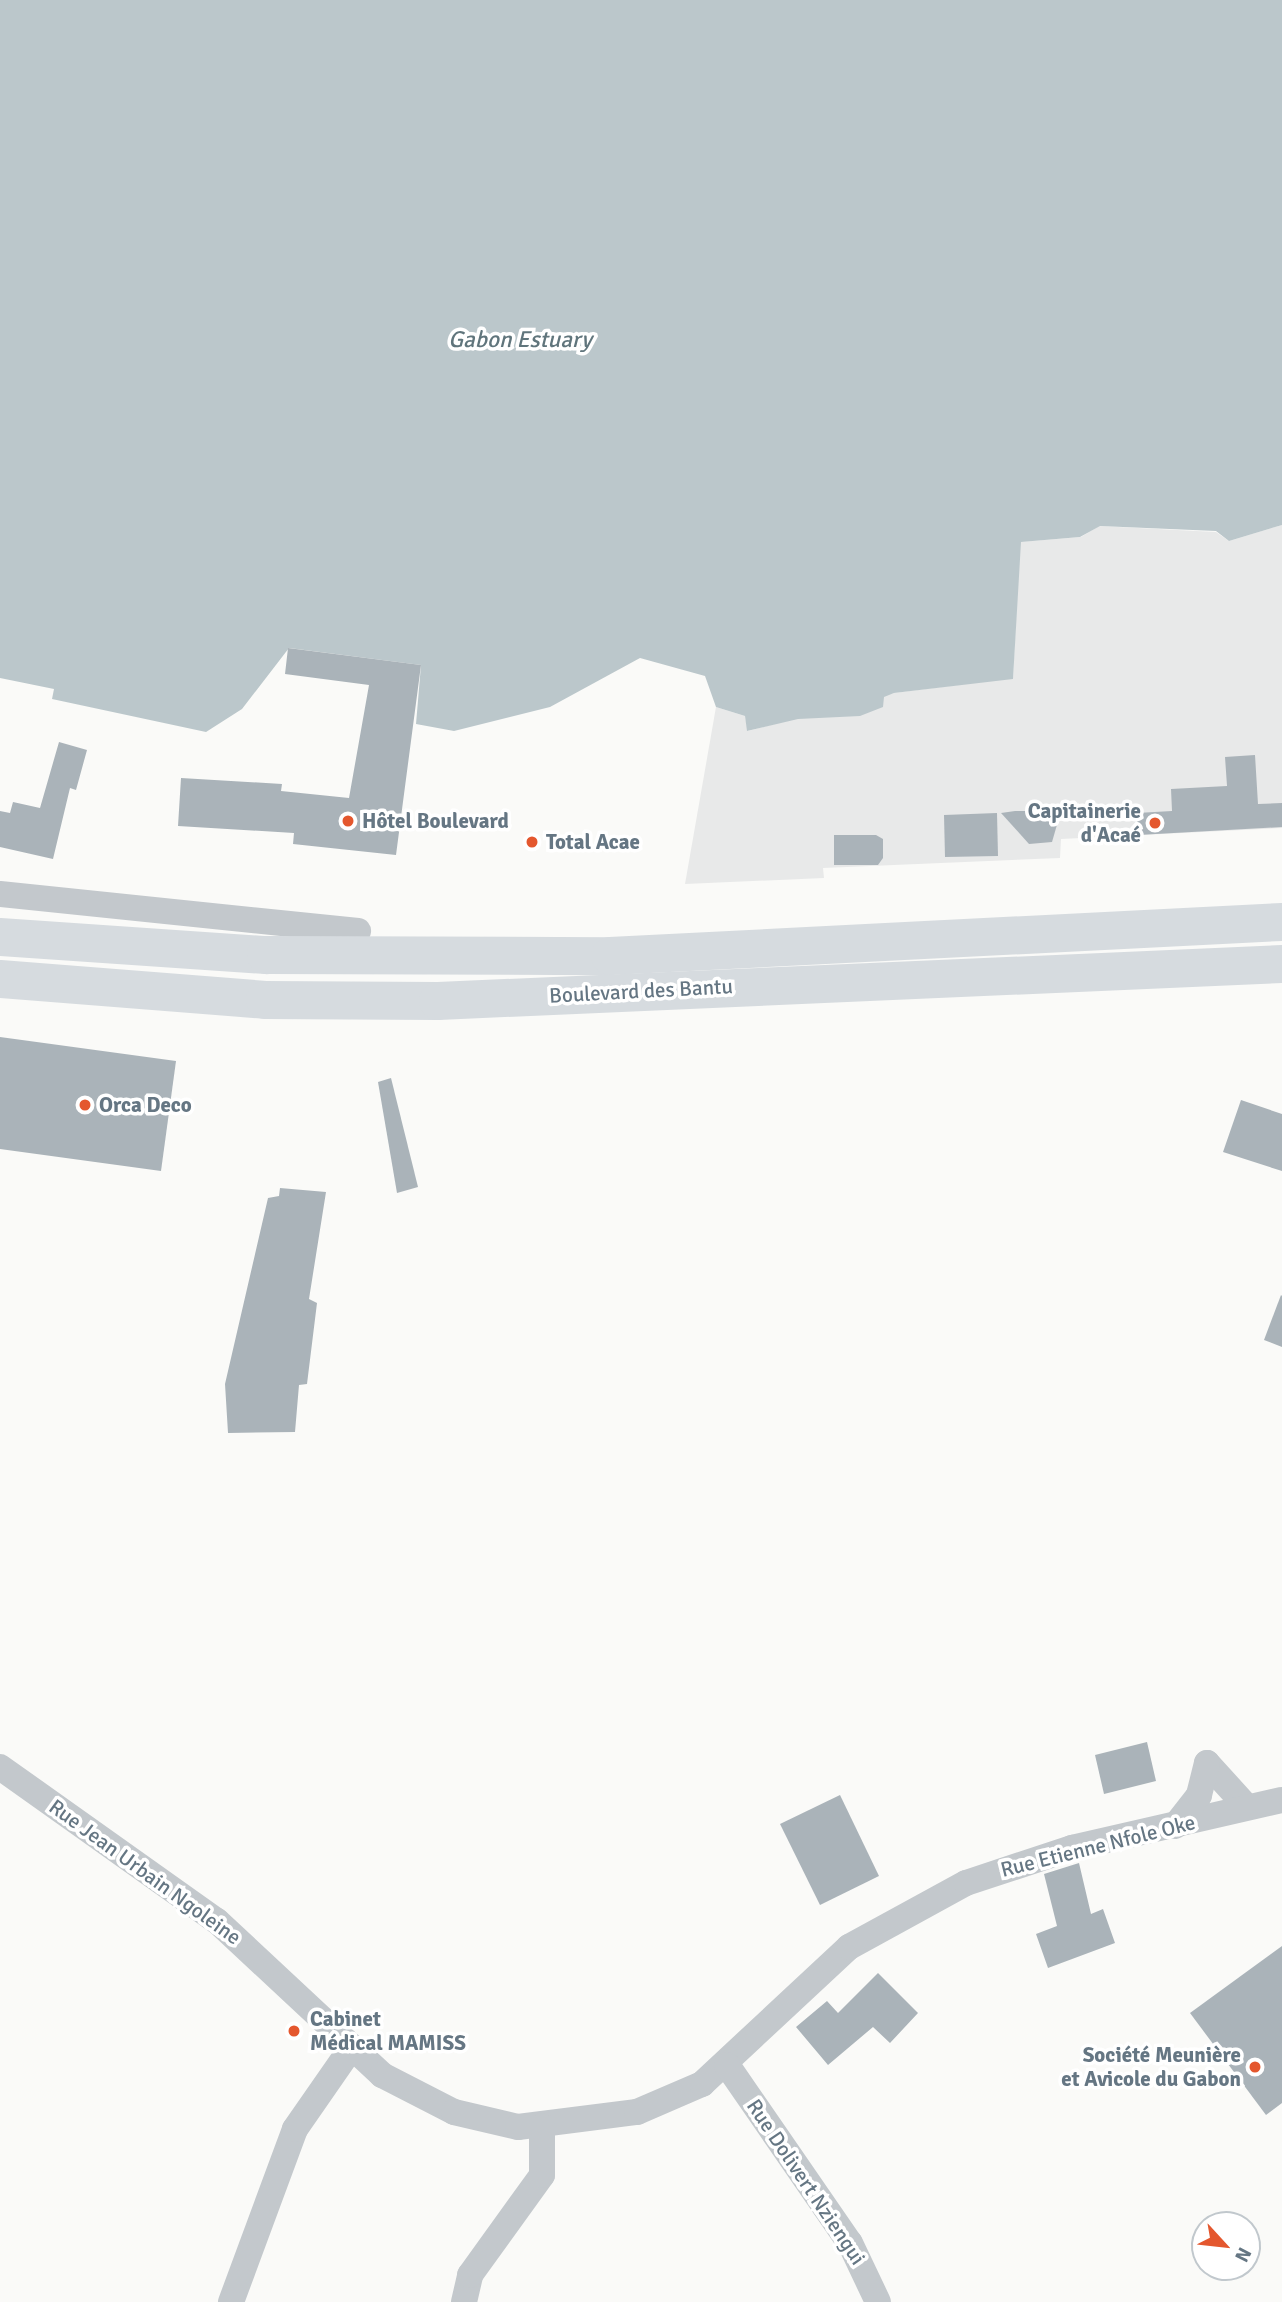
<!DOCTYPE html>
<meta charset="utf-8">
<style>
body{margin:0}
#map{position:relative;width:1282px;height:2302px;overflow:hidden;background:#fafaf8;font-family:Signika,sans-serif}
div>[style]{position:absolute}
.built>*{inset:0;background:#e8e9e9}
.water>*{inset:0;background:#bbc7cb}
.building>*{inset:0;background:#aab3b9}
.minor>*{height:26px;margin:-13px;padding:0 13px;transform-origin:13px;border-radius:13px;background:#c3c8cc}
.highway>*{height:38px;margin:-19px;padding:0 19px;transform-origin:19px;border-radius:19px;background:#d6dbdf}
.dots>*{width:19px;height:19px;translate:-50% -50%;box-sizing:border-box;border:4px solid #fff;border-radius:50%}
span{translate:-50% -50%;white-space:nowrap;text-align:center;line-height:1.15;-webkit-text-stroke:7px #fff;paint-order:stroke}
.poi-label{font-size:21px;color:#657683;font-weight:700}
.right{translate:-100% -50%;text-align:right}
.left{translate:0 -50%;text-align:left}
.street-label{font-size:21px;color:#657683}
.water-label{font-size:23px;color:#60757c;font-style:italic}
.north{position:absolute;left:1191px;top:2211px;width:70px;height:70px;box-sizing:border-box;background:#fff;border:2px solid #c1c8cd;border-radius:50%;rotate:117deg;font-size:19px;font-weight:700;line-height:28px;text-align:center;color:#657683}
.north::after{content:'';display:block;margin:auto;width:24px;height:32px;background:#e4572e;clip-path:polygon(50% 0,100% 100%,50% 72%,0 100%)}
</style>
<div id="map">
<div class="built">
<i style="clip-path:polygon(1282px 525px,1282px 828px,1061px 839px,1060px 858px,823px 868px,824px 878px,685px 884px,716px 707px,745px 716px,748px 731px,894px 693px,1013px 678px,1020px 542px,1081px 537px,1099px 526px,1216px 532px,1229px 541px)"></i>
</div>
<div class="water">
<i style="clip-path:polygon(0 0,1282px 0,1282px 525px,1229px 541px,1216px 531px,1100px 526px,1080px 537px,1021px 542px,1013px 679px,894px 693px,884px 697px,883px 707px,860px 716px,798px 719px,747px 731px,745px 716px,716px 707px,705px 676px,640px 658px,550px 707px,454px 731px,416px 724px,421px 665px,289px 648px,242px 709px,206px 732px,52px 699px,54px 689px,0 678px)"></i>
</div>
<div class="building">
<i style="clip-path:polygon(288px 648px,421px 665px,396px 855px,293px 844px,294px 833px,178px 826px,181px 778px,282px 784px,281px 791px,349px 798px,369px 685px,285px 674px)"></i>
<i style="clip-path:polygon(59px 742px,87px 750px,76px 790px,70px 788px,53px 859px,0 847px,0 811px,10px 813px,13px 802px,40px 808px)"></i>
<i style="clip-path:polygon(1255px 755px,1258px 804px,1282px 803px,1282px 827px,1138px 835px,1137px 813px,1172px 811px,1171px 789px,1227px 786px,1225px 757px)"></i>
<i style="clip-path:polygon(1015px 811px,1061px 811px,1052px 842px,1029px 844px,1001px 813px)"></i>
<i style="clip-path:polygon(997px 813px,998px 856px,945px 857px,944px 815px)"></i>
<i style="clip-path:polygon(834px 835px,876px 835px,883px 839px,883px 858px,878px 865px,834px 865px)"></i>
<i style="clip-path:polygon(0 1037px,176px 1061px,161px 1171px,0 1149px)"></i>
<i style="clip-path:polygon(391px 1078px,418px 1187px,397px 1193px,378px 1082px)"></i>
<i style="clip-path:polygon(1241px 1100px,1282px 1114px,1282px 1171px,1223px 1152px)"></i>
<i style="clip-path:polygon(280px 1188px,326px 1192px,309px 1299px,317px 1303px,307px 1384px,299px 1385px,295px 1432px,228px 1433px,225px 1384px,268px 1198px,279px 1196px)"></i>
<i style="clip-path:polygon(1281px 1295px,1282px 1296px,1282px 1347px,1264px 1340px)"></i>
<i style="clip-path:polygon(1147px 1742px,1156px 1781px,1104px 1794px,1095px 1755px)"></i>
<i style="clip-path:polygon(840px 1795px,879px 1876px,820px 1905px,780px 1824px)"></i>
<i style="clip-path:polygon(1079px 1863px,1091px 1914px,1103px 1909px,1115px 1943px,1048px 1968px,1036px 1934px,1057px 1926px,1044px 1874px)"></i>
<i style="clip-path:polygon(1282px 1946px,1282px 2103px,1266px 2115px,1190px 2013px)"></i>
<i style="clip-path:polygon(878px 1973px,918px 2013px,890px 2043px,873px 2027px,828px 2065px,796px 2027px,827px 2001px,838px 2013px)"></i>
</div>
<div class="minor">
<i style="left:0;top:894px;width:360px;rotate:5.9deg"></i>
<i style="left:1207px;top:1763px;width:59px;rotate:47.7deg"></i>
<i style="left:0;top:1767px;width:266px;rotate:35.4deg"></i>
<i style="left:217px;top:1921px;width:226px;rotate:43deg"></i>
<i style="left:382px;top:2075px;width:81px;rotate:27.2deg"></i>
<i style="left:454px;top:2112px;width:66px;rotate:13.2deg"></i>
<i style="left:518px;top:2127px;width:120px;rotate:-7.2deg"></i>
<i style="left:637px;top:2112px;width:71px;rotate:-23.3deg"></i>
<i style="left:702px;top:2084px;width:201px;rotate:-43deg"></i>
<i style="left:849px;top:1947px;width:133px;rotate:-28.7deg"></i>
<i style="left:966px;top:1883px;width:112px;rotate:-18.3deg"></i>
<i style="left:1072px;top:1848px;width:215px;rotate:-12.9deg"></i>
<i style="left:1175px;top:1826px;width:39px;rotate:-52deg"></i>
<i style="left:1199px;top:1795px;width:33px;rotate:-76deg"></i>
<i style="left:727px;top:2065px;width:216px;rotate:55.4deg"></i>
<i style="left:850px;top:2243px;width:65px;rotate:64.6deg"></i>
<i style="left:231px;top:2302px;width:184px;rotate:-69.7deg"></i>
<i style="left:295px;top:2129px;width:96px;rotate:-55.2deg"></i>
<i style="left:464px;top:2302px;width:28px;rotate:-77deg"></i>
<i style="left:470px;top:2275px;width:123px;rotate:-54.2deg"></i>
<i style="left:542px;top:2175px;width:49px;rotate:-90deg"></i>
</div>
<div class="highway">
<i style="left:0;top:937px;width:267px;rotate:3.9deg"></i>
<i style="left:266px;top:955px;width:344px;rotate:0.2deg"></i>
<i style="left:610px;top:956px;width:673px;rotate:-2.9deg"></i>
<i style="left:0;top:979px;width:266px;rotate:4.5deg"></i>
<i style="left:265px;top:1000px;width:173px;rotate:0.3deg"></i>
<i style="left:438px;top:1001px;width:845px;rotate:-2.51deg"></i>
</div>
<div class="dots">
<i style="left:348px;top:821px;background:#e4572e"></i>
<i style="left:1155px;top:823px;background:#e4572e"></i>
<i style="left:532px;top:842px;background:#e4572e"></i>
<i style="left:85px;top:1105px;background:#e4572e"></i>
<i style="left:294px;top:2031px;background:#e4572e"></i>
<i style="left:1255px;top:2067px;background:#e4572e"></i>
</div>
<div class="poi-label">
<span class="right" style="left:1141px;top:823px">Capitainerie<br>d'Acaé</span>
<span class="left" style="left:362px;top:821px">Hôtel Boulevard</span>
<span class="left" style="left:546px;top:842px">Total Acae</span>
<span class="left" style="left:99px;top:1105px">Orca Deco</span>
<span class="left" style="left:310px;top:2031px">Cabinet<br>Médical MAMISS</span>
<span class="right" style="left:1241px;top:2067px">Société Meunière<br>et Avicole du Gabon</span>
</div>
<div class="street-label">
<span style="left:641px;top:991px;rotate:-3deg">Boulevard des Bantu</span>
<span style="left:1098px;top:1846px;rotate:-14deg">Rue Etienne Nfole Oke</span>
<span style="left:145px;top:1872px;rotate:36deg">Rue Jean Urbain Ngoleine</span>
<span style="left:806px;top:2182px;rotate:56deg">Rue Dolivert Nziengui</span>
</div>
<div class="water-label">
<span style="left:520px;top:340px">Gabon Estuary</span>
</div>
<div class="north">N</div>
</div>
